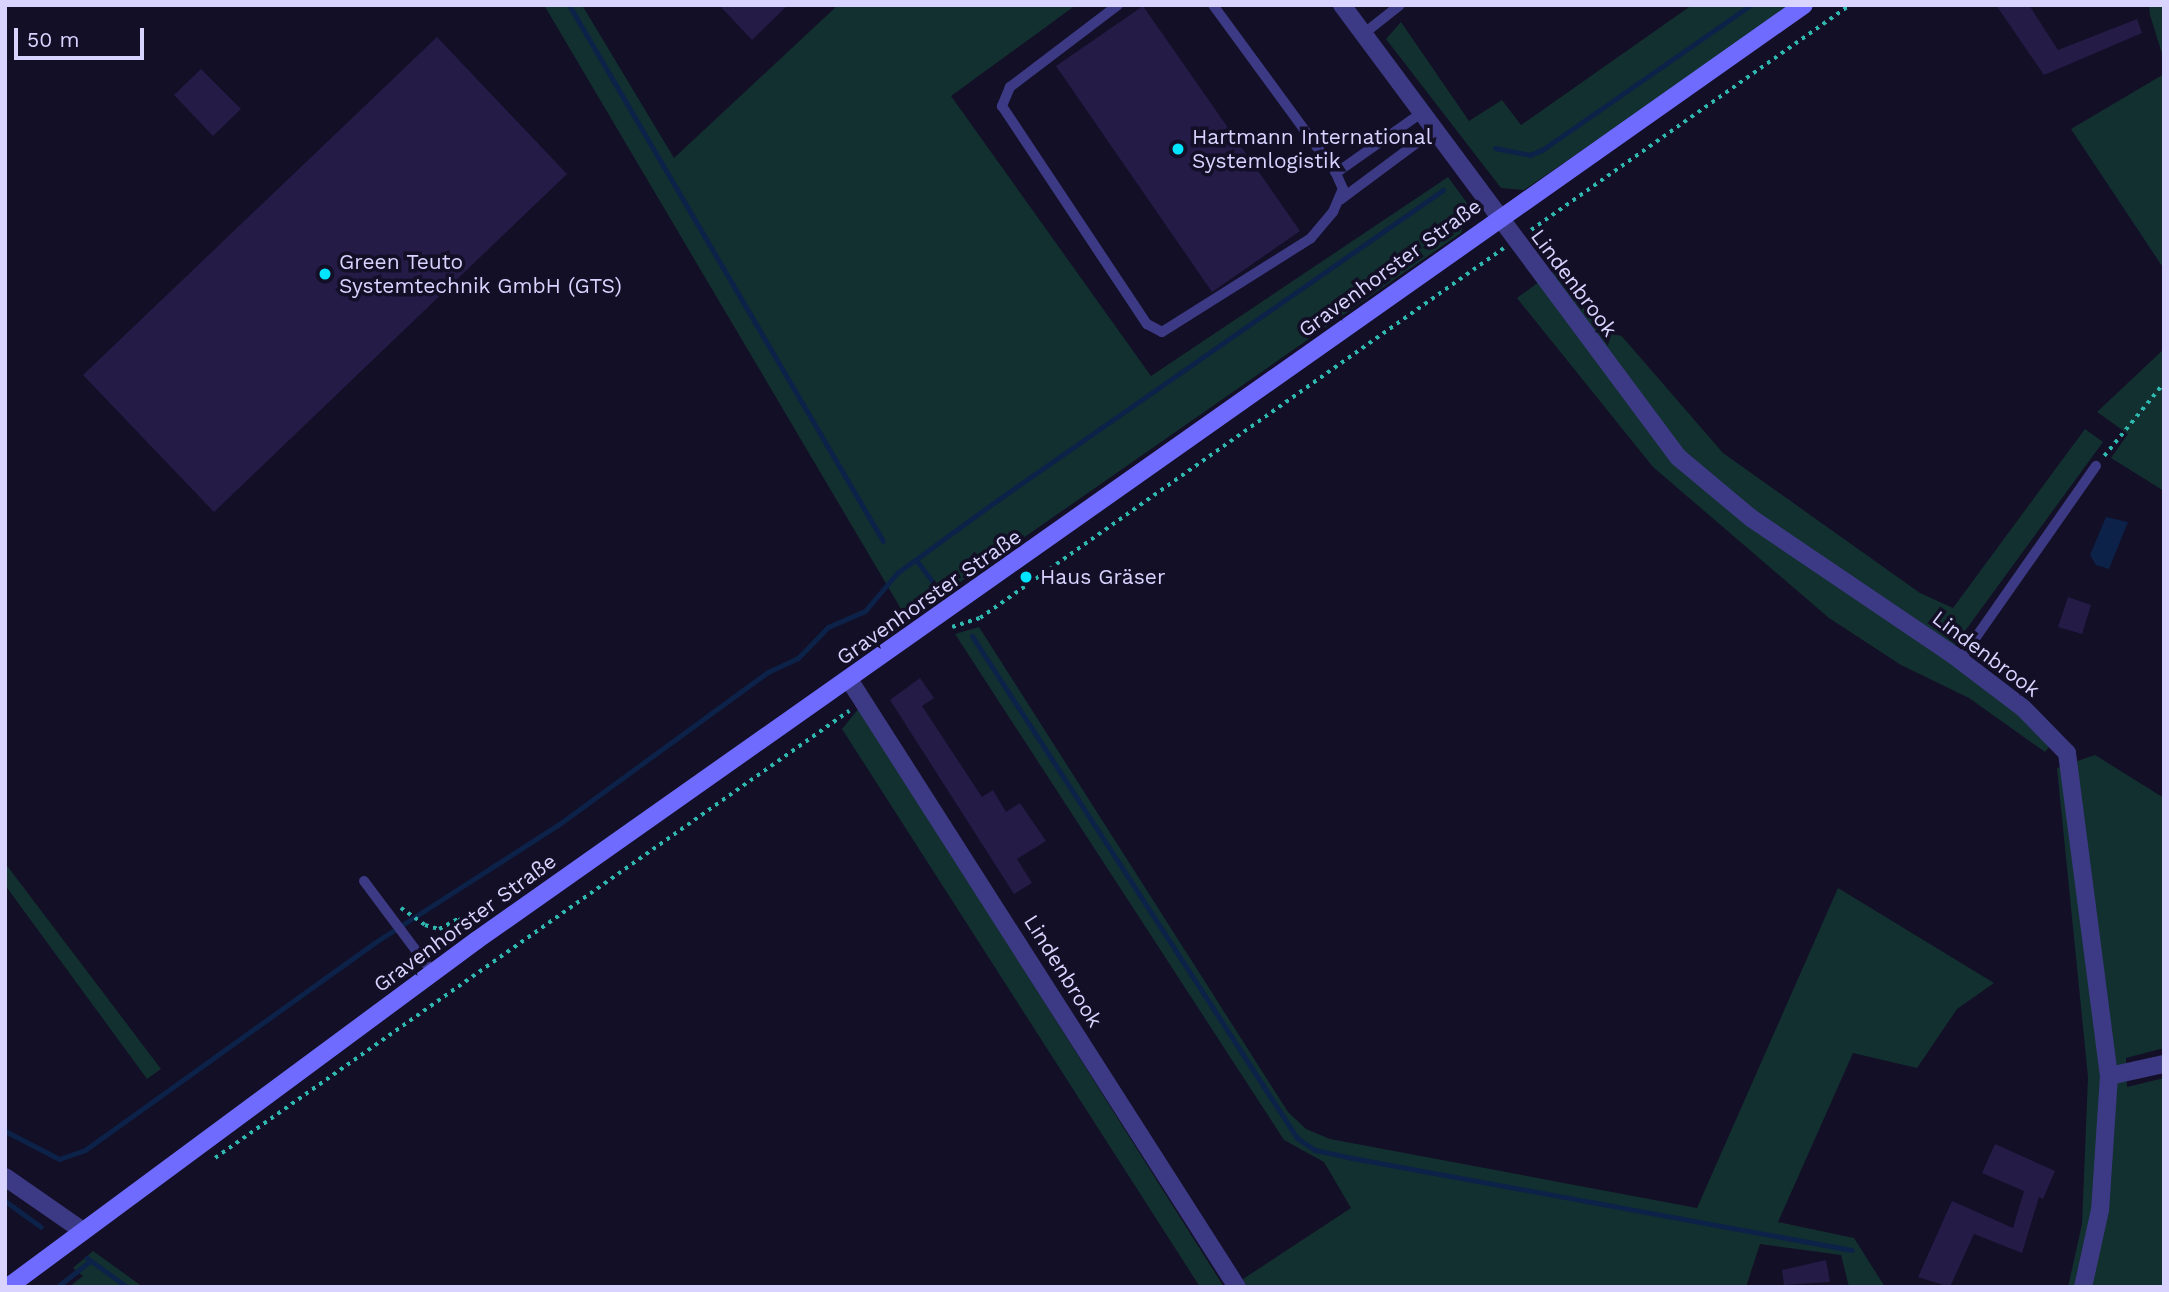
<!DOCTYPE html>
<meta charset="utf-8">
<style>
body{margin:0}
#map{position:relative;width:2169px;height:1292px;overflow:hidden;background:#130f26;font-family:"Work Sans",sans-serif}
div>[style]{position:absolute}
.green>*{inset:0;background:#12302f}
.water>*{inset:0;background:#0c2248}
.stream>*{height:5px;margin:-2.5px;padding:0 2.5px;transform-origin:2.5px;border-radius:2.5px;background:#0c2248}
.building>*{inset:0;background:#241b47}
.path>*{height:3.5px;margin-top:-1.75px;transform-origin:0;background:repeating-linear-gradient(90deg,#2fb8b0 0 3.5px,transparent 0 8.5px)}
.service>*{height:10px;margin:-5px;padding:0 5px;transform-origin:5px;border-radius:5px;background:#3d3a85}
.minor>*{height:18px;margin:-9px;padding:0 9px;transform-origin:9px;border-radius:9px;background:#3d3a85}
.secondary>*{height:18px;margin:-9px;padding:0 9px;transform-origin:9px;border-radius:9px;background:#6f6bff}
.dots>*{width:19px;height:19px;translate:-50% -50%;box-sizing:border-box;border:4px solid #130f26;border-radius:50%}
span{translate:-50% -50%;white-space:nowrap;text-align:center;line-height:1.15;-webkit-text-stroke:7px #130f26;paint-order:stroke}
.poi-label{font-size:21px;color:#d9d4ff}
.left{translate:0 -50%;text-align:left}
.street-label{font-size:21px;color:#d9d4ff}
.frame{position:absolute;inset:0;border:7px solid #d9d4ff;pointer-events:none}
.scale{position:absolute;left:14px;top:28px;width:130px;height:32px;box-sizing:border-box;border:4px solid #d9d4ff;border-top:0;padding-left:9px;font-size:21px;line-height:24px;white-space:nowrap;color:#d9d4ff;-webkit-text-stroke:5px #130f26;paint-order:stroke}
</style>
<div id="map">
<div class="green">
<i style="clip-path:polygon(544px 5px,582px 5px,674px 158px,838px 5px,1076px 5px,951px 96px,1151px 376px,1448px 177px,1470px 207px,1461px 233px,907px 619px)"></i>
<i style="clip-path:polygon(1692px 5px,1794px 5px,1524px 190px,1501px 188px,1386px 39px,1401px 22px,1469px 121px,1502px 100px,1521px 125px)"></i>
<i style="clip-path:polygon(2149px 5px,2164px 5px,2164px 60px,2150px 15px)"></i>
<i style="clip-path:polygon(2164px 74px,2164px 269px,2071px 129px)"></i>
<i style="clip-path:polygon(1561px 266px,1723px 453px,1920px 593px,1953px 608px,2085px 429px,2103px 442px,1946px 657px,2018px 712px,2049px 747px,2045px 752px,1969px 698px,1901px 665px,1829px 618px,1653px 467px,1517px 298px)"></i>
<i style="clip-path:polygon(2164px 349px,2164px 491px,2111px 458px,2128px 434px,2097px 412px)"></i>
<i style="clip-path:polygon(979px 627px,1288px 1112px,1306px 1129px,1330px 1139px,1697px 1208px,1838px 888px,1994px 983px,1957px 1009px,1917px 1068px,1853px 1053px,1778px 1222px,1854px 1238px,1885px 1287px,1849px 1287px,1841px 1255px,1760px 1244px,1746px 1287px,1247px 1287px,1243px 1279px,1351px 1208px,1324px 1162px,1284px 1140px,955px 634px)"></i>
<i style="clip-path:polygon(859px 708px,1224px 1287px,1200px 1287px,842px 729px)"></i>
<i style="clip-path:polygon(2095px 755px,2164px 798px,2164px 1048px,2126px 1058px,2127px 1087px,2164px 1078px,2164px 1287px,2068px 1287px,2082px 1224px,2088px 1077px,2057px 768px)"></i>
<i style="clip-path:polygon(5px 863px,161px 1069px,147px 1079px,5px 885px)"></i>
<i style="clip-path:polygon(93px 1251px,143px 1287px,69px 1287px,83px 1276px,73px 1268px)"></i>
</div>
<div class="water">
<i style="clip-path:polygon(2106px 517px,2128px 522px,2109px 569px,2096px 565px,2090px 555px)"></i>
</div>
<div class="stream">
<i style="left:569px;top:5px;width:621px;rotate:59.64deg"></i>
<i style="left:1495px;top:148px;width:36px;rotate:11deg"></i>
<i style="left:1530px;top:155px;width:13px;rotate:-23deg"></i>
<i style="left:1542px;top:150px;width:254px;rotate:-34.8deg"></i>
<i style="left:917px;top:561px;width:34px;rotate:53deg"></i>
<i style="left:972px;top:636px;width:598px;rotate:57.08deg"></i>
<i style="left:1297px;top:1138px;width:22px;rotate:34deg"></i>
<i style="left:1315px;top:1150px;width:33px;rotate:12deg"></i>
<i style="left:1347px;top:1157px;width:513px;rotate:10.45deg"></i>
<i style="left:5px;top:1131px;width:61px;rotate:27.4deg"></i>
<i style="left:59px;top:1159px;width:28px;rotate:-19deg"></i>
<i style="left:85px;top:1150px;width:355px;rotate:-35.6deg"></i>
<i style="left:374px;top:943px;width:219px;rotate:-32.7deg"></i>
<i style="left:558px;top:825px;width:260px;rotate:-36.1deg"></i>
<i style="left:768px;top:672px;width:33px;rotate:-25deg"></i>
<i style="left:798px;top:658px;width:43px;rotate:-45.9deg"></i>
<i style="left:828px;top:627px;width:40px;rotate:-23.4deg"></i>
<i style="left:865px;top:611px;width:50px;rotate:-49.9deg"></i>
<i style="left:897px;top:573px;width:126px;rotate:-36deg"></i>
<i style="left:999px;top:499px;width:541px;rotate:-34.84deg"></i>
<i style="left:5px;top:1201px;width:44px;rotate:35.8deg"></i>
<i style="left:87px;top:1258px;width:49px;rotate:35.9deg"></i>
<i style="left:57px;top:1287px;width:42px;rotate:-38.2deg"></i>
</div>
<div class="building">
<i style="clip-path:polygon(719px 5px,788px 5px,752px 40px)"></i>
<i style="clip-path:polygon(1996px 5px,2029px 5px,2058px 50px,2137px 19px,2142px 33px,2044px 75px)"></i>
<i style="clip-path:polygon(1143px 6px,1300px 231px,1212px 292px,1056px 66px)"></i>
<i style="clip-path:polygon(437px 37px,567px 174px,214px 512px,83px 375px)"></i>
<i style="clip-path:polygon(201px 69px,241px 109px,213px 136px,174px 95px)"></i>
<i style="clip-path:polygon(2068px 597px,2091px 605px,2082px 634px,2058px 627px)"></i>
<i style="clip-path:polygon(920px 678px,934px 698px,922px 706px,982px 797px,993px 790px,1006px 812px,1020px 803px,1046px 841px,1017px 859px,1032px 883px,1014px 894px,890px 700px)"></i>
<i style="clip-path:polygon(1995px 1144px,2055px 1171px,2043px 1199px,2039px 1197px,2022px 1253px,1974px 1234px,1950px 1287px,1918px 1277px,1952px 1201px,2013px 1228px,2024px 1191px,1982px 1173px)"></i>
<i style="clip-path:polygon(1826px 1260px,1830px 1282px,1784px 1285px,1782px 1270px)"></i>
</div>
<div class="path">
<i style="left:1531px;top:230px;width:390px;rotate:-35.2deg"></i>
<i style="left:2104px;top:456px;width:94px;rotate:-50.6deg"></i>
<i style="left:952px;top:627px;width:29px;rotate:-18deg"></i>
<i style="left:980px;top:618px;width:641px;rotate:-35.23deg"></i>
<i style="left:401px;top:908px;width:29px;rotate:35deg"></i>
<i style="left:425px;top:925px;width:15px;rotate:16deg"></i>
<i style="left:439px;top:929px;width:21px;rotate:-28deg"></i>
<i style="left:458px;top:919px;width:12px;rotate:35deg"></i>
<i style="left:215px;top:1158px;width:776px;rotate:-35.19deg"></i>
</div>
<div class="service">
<i style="left:1118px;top:5px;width:136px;rotate:142.8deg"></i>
<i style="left:1010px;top:87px;width:21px;rotate:113deg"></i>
<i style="left:1002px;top:106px;width:262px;rotate:56.4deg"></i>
<i style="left:1147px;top:324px;width:17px;rotate:28deg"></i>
<i style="left:1162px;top:332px;width:176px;rotate:-32.2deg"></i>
<i style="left:1311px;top:238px;width:34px;rotate:-50deg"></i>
<i style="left:1333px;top:212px;width:25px;rotate:-67deg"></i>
<i style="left:1343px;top:189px;width:17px;rotate:-114deg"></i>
<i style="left:1336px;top:173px;width:208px;rotate:-126.2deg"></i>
<i style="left:1362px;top:35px;width:48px;rotate:-38.3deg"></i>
<i style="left:1336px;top:173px;width:103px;rotate:-35.1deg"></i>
<i style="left:1340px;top:200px;width:116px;rotate:-36.6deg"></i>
<i style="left:1960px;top:660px;width:237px;rotate:-55deg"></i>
<i style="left:364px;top:881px;width:114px;rotate:53.2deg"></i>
</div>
<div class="minor">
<i style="left:1342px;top:5px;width:563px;rotate:53.37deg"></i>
<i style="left:1678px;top:457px;width:95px;rotate:39.9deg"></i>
<i style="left:1751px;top:518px;width:243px;rotate:34.1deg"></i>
<i style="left:1952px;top:654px;width:89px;rotate:37.3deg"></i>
<i style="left:2023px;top:708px;width:63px;rotate:45.6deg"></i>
<i style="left:2067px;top:753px;width:326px;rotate:82.6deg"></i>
<i style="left:2109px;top:1076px;width:134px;rotate:93.8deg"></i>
<i style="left:2100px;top:1210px;width:79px;rotate:102.4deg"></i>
<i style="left:850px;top:681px;width:719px;rotate:57.44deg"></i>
<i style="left:2109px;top:1076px;width:56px;rotate:-12.3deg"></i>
<i style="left:5px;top:1177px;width:95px;rotate:34.7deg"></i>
</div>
<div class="secondary">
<i style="left:8px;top:1287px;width:583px;rotate:-36.5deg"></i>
<i style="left:477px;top:940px;width:1623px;rotate:-35.17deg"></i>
</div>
<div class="dots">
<i style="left:1178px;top:149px;background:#00e5ff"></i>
<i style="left:325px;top:274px;background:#00e5ff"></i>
<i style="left:1026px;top:577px;background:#00e5ff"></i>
</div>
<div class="poi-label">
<span class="left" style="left:1192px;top:149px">Hartmann International<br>Systemlogistik</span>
<span class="left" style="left:339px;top:274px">Green Teuto<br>Systemtechnik GmbH (GTS)</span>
<span class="left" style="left:1040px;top:577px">Haus Gräser</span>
</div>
<div class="street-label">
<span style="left:1390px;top:268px;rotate:-36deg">Gravenhorster Straße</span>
<span style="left:1574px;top:283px;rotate:53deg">Lindenbrook</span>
<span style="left:929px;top:597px;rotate:-35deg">Gravenhorster Straße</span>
<span style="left:1986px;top:654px;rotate:37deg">Lindenbrook</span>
<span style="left:465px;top:923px;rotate:-36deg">Gravenhorster Straße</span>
<span style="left:1063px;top:971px;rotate:58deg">Lindenbrook</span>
</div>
<div class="frame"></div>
<div class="scale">50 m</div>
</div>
